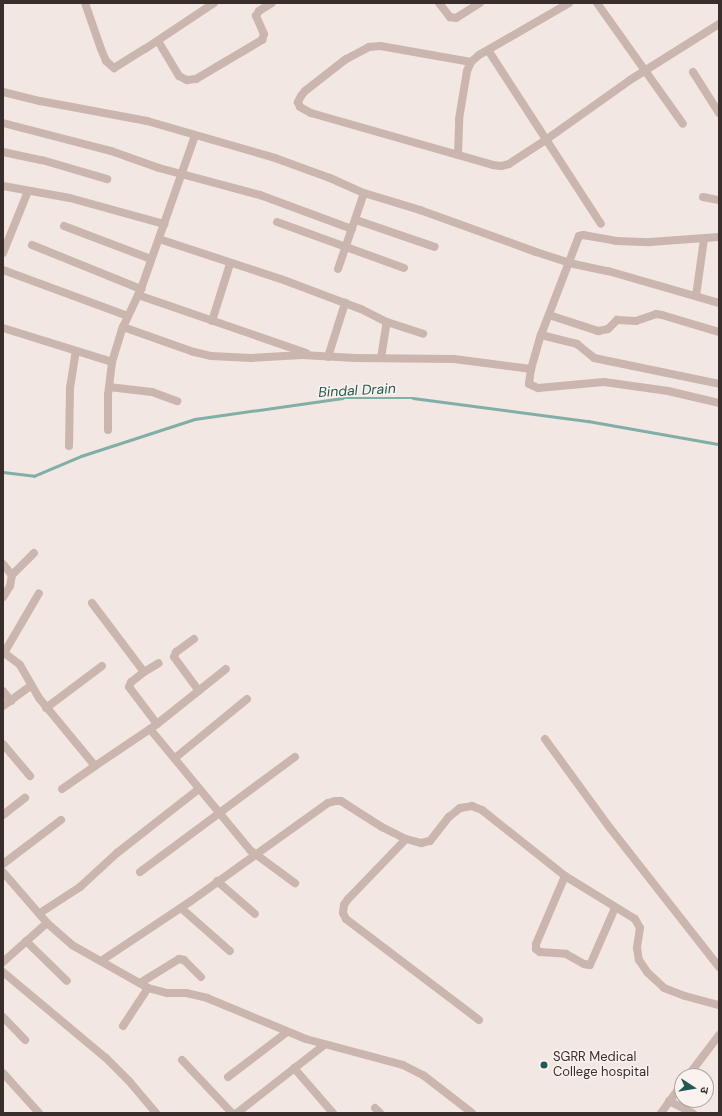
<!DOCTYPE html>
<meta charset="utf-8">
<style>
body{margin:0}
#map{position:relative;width:722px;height:1116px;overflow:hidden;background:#f2e7e2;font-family:"DM Sans","Noto Sans Devanagari",sans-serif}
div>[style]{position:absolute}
.stream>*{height:2.5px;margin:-1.25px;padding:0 1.25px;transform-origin:1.25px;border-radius:1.25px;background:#82aea8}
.minor>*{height:8px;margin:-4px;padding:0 4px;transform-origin:4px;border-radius:4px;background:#cab6ae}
.dots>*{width:11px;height:11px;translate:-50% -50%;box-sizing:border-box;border:2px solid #faf2ee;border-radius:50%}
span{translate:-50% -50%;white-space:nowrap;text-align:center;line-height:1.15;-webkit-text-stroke:3px #faf2ee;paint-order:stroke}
.poi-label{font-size:13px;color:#392e2c}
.left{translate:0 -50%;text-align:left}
.water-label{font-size:14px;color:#245852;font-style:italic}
.frame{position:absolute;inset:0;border:4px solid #392e2c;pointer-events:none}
.north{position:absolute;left:674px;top:1068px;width:40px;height:40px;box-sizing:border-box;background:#faf2ee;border:1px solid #ada4a0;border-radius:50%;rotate:102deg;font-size:11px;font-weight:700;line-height:16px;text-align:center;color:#392e2c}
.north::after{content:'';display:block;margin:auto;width:14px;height:18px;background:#245852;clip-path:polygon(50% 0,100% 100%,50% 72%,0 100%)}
</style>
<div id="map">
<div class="stream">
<i style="left:3px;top:472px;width:31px;rotate:7deg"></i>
<i style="left:34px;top:476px;width:51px;rotate:-23.1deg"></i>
<i style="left:81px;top:456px;width:120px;rotate:-18deg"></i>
<i style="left:195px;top:419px;width:149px;rotate:-8.1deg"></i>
<i style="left:343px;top:398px;width:70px"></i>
<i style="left:413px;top:398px;width:177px;rotate:7.5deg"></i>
<i style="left:588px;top:421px;width:133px;rotate:10deg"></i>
</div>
<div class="minor">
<i style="left:85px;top:3px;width:49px;rotate:70.8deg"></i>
<i style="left:101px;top:49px;width:13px;rotate:67deg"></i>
<i style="left:106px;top:61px;width:11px;rotate:41deg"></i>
<i style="left:114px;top:68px;width:36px;rotate:-32deg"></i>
<i style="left:145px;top:49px;width:83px;rotate:-33.7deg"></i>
<i style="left:439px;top:3px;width:18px;rotate:52deg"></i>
<i style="left:450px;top:17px;width:6px;rotate:9deg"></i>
<i style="left:456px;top:18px;width:28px;rotate:-32deg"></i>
<i style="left:597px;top:3px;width:148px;rotate:54.6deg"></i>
<i style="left:158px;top:41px;width:41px;rotate:59deg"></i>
<i style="left:179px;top:76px;width:9px;rotate:27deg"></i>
<i style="left:187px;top:80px;width:9px;rotate:-6deg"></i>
<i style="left:196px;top:79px;width:77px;rotate:-30.6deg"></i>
<i style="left:262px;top:40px;width:6px;rotate:-72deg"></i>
<i style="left:264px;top:34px;width:20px;rotate:-114deg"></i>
<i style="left:256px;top:16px;width:6px;rotate:-59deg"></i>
<i style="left:259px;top:11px;width:15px;rotate:-32deg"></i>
<i style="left:488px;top:50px;width:207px;rotate:57deg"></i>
<i style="left:471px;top:62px;width:92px;rotate:-170deg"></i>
<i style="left:380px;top:46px;width:11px;rotate:175deg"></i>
<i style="left:369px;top:47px;width:26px;rotate:152deg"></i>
<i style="left:346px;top:59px;width:52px;rotate:142deg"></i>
<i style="left:305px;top:91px;width:6px;rotate:129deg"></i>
<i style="left:301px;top:96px;width:7px;rotate:117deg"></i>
<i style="left:298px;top:102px;width:5px;rotate:68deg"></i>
<i style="left:300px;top:107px;width:13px;rotate:29deg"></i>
<i style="left:311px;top:113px;width:189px;rotate:15.9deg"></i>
<i style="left:493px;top:165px;width:8px;rotate:7deg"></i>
<i style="left:501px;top:166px;width:8px;rotate:-14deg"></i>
<i style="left:509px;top:164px;width:45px;rotate:-33.3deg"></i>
<i style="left:547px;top:139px;width:102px;rotate:-35.4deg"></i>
<i style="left:630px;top:80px;width:105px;rotate:-32.2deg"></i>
<i style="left:693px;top:72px;width:49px;rotate:57.6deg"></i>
<i style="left:3px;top:92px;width:38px;rotate:14deg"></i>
<i style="left:40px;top:101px;width:109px;rotate:10.6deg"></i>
<i style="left:147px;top:121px;width:133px;rotate:16.1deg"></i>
<i style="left:275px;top:158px;width:59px;rotate:20deg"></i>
<i style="left:330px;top:178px;width:37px;rotate:24deg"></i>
<i style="left:364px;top:193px;width:59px;rotate:16.9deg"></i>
<i style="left:420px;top:210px;width:123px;rotate:19.9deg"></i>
<i style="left:536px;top:252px;width:35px;rotate:18deg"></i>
<i style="left:569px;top:263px;width:40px;rotate:12deg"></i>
<i style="left:608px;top:271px;width:116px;rotate:16.1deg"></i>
<i style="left:3px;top:123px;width:112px;rotate:14.5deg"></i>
<i style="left:111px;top:151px;width:51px;rotate:19.5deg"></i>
<i style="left:159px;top:168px;width:105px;rotate:15deg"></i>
<i style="left:260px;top:195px;width:98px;rotate:20.3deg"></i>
<i style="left:3px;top:152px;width:40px;rotate:12deg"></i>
<i style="left:42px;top:160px;width:68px;rotate:16.3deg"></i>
<i style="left:458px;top:155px;width:36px;rotate:-88deg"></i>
<i style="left:459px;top:119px;width:49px;rotate:-80.5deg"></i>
<i style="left:467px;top:71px;width:10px;rotate:-66deg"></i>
<i style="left:471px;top:62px;width:11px;rotate:-41deg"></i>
<i style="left:479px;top:55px;width:104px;rotate:-30deg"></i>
<i style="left:3px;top:186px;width:68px;rotate:10.2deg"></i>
<i style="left:70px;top:198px;width:98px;rotate:15.5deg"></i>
<i style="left:703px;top:197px;width:16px;rotate:11deg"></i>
<i style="left:356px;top:220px;width:83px;rotate:18.9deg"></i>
<i style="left:277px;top:222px;width:135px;rotate:19.9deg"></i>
<i style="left:64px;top:226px;width:93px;rotate:20.8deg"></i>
<i style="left:159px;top:239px;width:128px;rotate:18.2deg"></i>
<i style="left:281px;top:279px;width:85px;rotate:20.6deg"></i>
<i style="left:361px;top:309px;width:29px;rotate:27deg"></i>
<i style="left:387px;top:322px;width:38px;rotate:18deg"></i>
<i style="left:32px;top:245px;width:118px;rotate:22deg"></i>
<i style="left:3px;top:253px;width:67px;rotate:-68deg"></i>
<i style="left:338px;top:269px;width:80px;rotate:-71.1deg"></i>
<i style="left:3px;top:270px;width:133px;rotate:20.2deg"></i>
<i style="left:138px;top:295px;width:178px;rotate:19deg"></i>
<i style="left:696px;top:296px;width:58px;rotate:-82deg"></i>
<i style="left:549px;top:315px;width:52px;rotate:18.1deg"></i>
<i style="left:598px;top:331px;width:10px;rotate:-11deg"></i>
<i style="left:608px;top:329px;width:13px;rotate:-45deg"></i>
<i style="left:617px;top:320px;width:19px;rotate:3deg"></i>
<i style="left:636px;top:321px;width:21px;rotate:-19deg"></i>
<i style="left:656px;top:314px;width:6px;rotate:9deg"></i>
<i style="left:662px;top:315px;width:59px;rotate:16.6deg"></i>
<i style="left:212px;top:321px;width:60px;rotate:-72.5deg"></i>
<i style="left:123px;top:327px;width:75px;rotate:19.4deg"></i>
<i style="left:194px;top:352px;width:17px;rotate:13deg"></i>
<i style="left:211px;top:356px;width:40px;rotate:2.9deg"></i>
<i style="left:251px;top:358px;width:51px;rotate:-3.4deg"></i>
<i style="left:302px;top:355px;width:53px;rotate:3.2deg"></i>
<i style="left:355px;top:358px;width:99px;rotate:0.6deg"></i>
<i style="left:454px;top:359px;width:78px;rotate:7.4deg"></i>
<i style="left:531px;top:369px;width:35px;rotate:-74deg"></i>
<i style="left:541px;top:335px;width:106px;rotate:-69deg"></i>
<i style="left:579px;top:236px;width:4px;rotate:-14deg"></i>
<i style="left:583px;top:235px;width:34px;rotate:10deg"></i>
<i style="left:616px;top:241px;width:34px;rotate:2deg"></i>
<i style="left:650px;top:242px;width:69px;rotate:-4.1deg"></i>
<i style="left:3px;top:328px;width:114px;rotate:17.3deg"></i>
<i style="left:541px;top:335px;width:37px;rotate:14deg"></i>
<i style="left:577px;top:344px;width:22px;rotate:39deg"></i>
<i style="left:594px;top:358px;width:128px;rotate:11.7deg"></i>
<i style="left:328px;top:357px;width:57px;rotate:-72.5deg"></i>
<i style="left:381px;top:358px;width:36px;rotate:-81deg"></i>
<i style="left:531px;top:369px;width:15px;rotate:98deg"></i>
<i style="left:529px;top:384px;width:10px;rotate:24deg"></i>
<i style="left:538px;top:388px;width:66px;rotate:-5.2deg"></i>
<i style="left:604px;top:382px;width:65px;rotate:8deg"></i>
<i style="left:668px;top:391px;width:52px;rotate:13.2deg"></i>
<i style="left:109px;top:387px;width:43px;rotate:6.6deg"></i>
<i style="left:152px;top:392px;width:27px;rotate:20deg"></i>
<i style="left:108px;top:430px;width:35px;rotate:-90deg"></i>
<i style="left:108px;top:395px;width:33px;rotate:-83deg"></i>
<i style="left:112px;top:362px;width:37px;rotate:-73deg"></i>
<i style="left:123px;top:327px;width:42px;rotate:-64.7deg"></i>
<i style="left:141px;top:289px;width:162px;rotate:-70.6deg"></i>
<i style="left:69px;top:446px;width:58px;rotate:-89deg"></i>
<i style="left:70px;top:388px;width:36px;rotate:-81deg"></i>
<i style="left:3px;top:564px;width:14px;rotate:51deg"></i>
<i style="left:12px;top:575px;width:11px;rotate:100deg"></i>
<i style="left:10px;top:586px;width:13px;rotate:122deg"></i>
<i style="left:12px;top:575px;width:31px;rotate:-45deg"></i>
<i style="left:92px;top:603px;width:86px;rotate:53deg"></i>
<i style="left:144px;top:672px;width:16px;rotate:142deg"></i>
<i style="left:131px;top:682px;width:5px;rotate:112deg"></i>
<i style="left:129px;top:687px;width:46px;rotate:52.9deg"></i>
<i style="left:157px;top:724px;width:9px;rotate:144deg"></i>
<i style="left:150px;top:729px;width:157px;rotate:50.4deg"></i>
<i style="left:250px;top:850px;width:56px;rotate:36.3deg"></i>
<i style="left:194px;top:639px;width:22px;rotate:144deg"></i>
<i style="left:176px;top:652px;width:5px;rotate:112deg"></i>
<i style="left:174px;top:657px;width:42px;rotate:53.7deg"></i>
<i style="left:3px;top:652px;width:21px;rotate:37deg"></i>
<i style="left:20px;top:665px;width:38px;rotate:60deg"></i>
<i style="left:39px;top:698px;width:88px;rotate:50.5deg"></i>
<i style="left:95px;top:766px;width:66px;rotate:-33.9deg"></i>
<i style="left:4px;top:653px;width:69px;rotate:-59.7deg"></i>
<i style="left:144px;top:672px;width:17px;rotate:-31deg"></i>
<i style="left:3px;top:691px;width:13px;rotate:51deg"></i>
<i style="left:3px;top:706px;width:34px;rotate:-36deg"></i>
<i style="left:46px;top:708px;width:70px;rotate:-36.9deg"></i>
<i style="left:157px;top:724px;width:88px;rotate:-38.6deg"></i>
<i style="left:545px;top:739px;width:110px;rotate:53.9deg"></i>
<i style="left:610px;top:828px;width:177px;rotate:51.9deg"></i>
<i style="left:3px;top:744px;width:42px;rotate:49.8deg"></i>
<i style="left:175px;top:758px;width:93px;rotate:-39.3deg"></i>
<i style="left:62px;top:789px;width:40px;rotate:-34.9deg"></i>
<i style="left:3px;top:815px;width:28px;rotate:-38deg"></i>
<i style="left:406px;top:839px;width:83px;rotate:134deg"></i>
<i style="left:348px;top:899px;width:7px;rotate:124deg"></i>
<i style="left:344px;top:905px;width:8px;rotate:97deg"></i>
<i style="left:343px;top:913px;width:7px;rotate:63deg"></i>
<i style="left:346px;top:919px;width:167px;rotate:37.2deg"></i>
<i style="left:3px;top:864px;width:73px;rotate:-37.2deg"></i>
<i style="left:3px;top:872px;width:67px;rotate:49.2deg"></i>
<i style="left:47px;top:923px;width:33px;rotate:41deg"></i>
<i style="left:72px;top:945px;width:87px;rotate:29.5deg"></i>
<i style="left:148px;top:988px;width:20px;rotate:15deg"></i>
<i style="left:167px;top:993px;width:19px"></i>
<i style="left:186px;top:993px;width:22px;rotate:13deg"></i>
<i style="left:207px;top:998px;width:107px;rotate:22.5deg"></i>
<i style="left:306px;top:1039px;width:100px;rotate:15deg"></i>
<i style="left:403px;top:1065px;width:22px;rotate:27deg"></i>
<i style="left:423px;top:1075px;width:62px;rotate:37.8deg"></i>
<i style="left:140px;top:872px;width:193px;rotate:-36.6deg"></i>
<i style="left:565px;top:876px;width:74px;rotate:113.1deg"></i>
<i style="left:536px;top:944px;width:5px;rotate:90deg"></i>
<i style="left:536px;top:949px;width:5px;rotate:37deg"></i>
<i style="left:540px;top:952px;width:26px;rotate:4deg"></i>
<i style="left:566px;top:954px;width:21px;rotate:29deg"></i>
<i style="left:584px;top:964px;width:6px;rotate:9deg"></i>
<i style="left:590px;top:965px;width:62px;rotate:-66.3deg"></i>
<i style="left:217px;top:881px;width:50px;rotate:41deg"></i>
<i style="left:181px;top:908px;width:65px;rotate:41.3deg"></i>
<i style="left:40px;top:913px;width:48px;rotate:-33deg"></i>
<i style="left:80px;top:887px;width:50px;rotate:-42.6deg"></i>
<i style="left:117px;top:853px;width:104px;rotate:-38deg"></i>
<i style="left:26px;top:941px;width:57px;rotate:44.3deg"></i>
<i style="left:101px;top:961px;width:108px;rotate:-33.7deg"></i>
<i style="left:191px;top:901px;width:168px;rotate:-35.6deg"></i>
<i style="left:328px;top:803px;width:7px;rotate:-16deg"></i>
<i style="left:335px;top:801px;width:6px"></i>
<i style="left:341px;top:801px;width:49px;rotate:32.4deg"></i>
<i style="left:382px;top:827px;width:27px;rotate:27deg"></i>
<i style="left:406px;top:839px;width:16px;rotate:15deg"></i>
<i style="left:421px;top:843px;width:9px;rotate:-13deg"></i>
<i style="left:430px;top:841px;width:31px;rotate:-52deg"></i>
<i style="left:449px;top:817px;width:14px;rotate:-39deg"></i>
<i style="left:460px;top:808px;width:12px;rotate:-9deg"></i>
<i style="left:472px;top:806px;width:11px;rotate:22deg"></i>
<i style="left:482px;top:810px;width:106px;rotate:38.5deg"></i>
<i style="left:565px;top:876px;width:82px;rotate:31.6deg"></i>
<i style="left:635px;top:919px;width:10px;rotate:61deg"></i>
<i style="left:640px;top:928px;width:20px;rotate:99deg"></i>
<i style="left:637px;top:948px;width:12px;rotate:81deg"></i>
<i style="left:639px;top:960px;width:14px;rotate:56deg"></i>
<i style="left:647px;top:972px;width:23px;rotate:43deg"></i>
<i style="left:664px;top:988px;width:22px;rotate:21deg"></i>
<i style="left:685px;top:996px;width:35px;rotate:15deg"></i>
<i style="left:3px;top:962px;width:59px;rotate:-41.6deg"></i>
<i style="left:3px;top:972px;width:134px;rotate:39.9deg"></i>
<i style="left:106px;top:1058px;width:33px;rotate:45deg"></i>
<i style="left:129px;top:1081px;width:42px;rotate:49.8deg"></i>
<i style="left:140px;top:983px;width:46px;rotate:-31.6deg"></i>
<i style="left:179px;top:959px;width:5px;rotate:11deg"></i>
<i style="left:184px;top:960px;width:24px;rotate:45deg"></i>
<i style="left:3px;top:1017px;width:32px;rotate:46deg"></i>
<i style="left:123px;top:1026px;width:45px;rotate:-56.7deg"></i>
<i style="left:182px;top:1060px;width:73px;rotate:46.7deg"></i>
<i style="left:294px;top:1068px;width:60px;rotate:49.1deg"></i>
<i style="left:3px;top:1073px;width:54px;rotate:48deg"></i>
<i style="left:688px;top:1076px;width:51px;rotate:-52.9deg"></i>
<i style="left:228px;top:1077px;width:74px;rotate:-37.3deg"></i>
<i style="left:669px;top:1101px;width:27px;rotate:27deg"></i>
<i style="left:375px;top:1108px;width:7px;rotate:45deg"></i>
<i style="left:237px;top:1113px;width:110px;rotate:-38deg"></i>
<i style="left:661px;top:1113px;width:36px;rotate:-54deg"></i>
</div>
<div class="dots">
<i style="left:544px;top:1065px;background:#245852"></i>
</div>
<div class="poi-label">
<span class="left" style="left:553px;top:1065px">SGRR Medical<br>College hospital</span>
</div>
<div class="water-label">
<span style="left:357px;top:390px;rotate:-3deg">Bindal Drain</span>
</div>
<div class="frame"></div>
<div class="north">उ</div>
</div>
